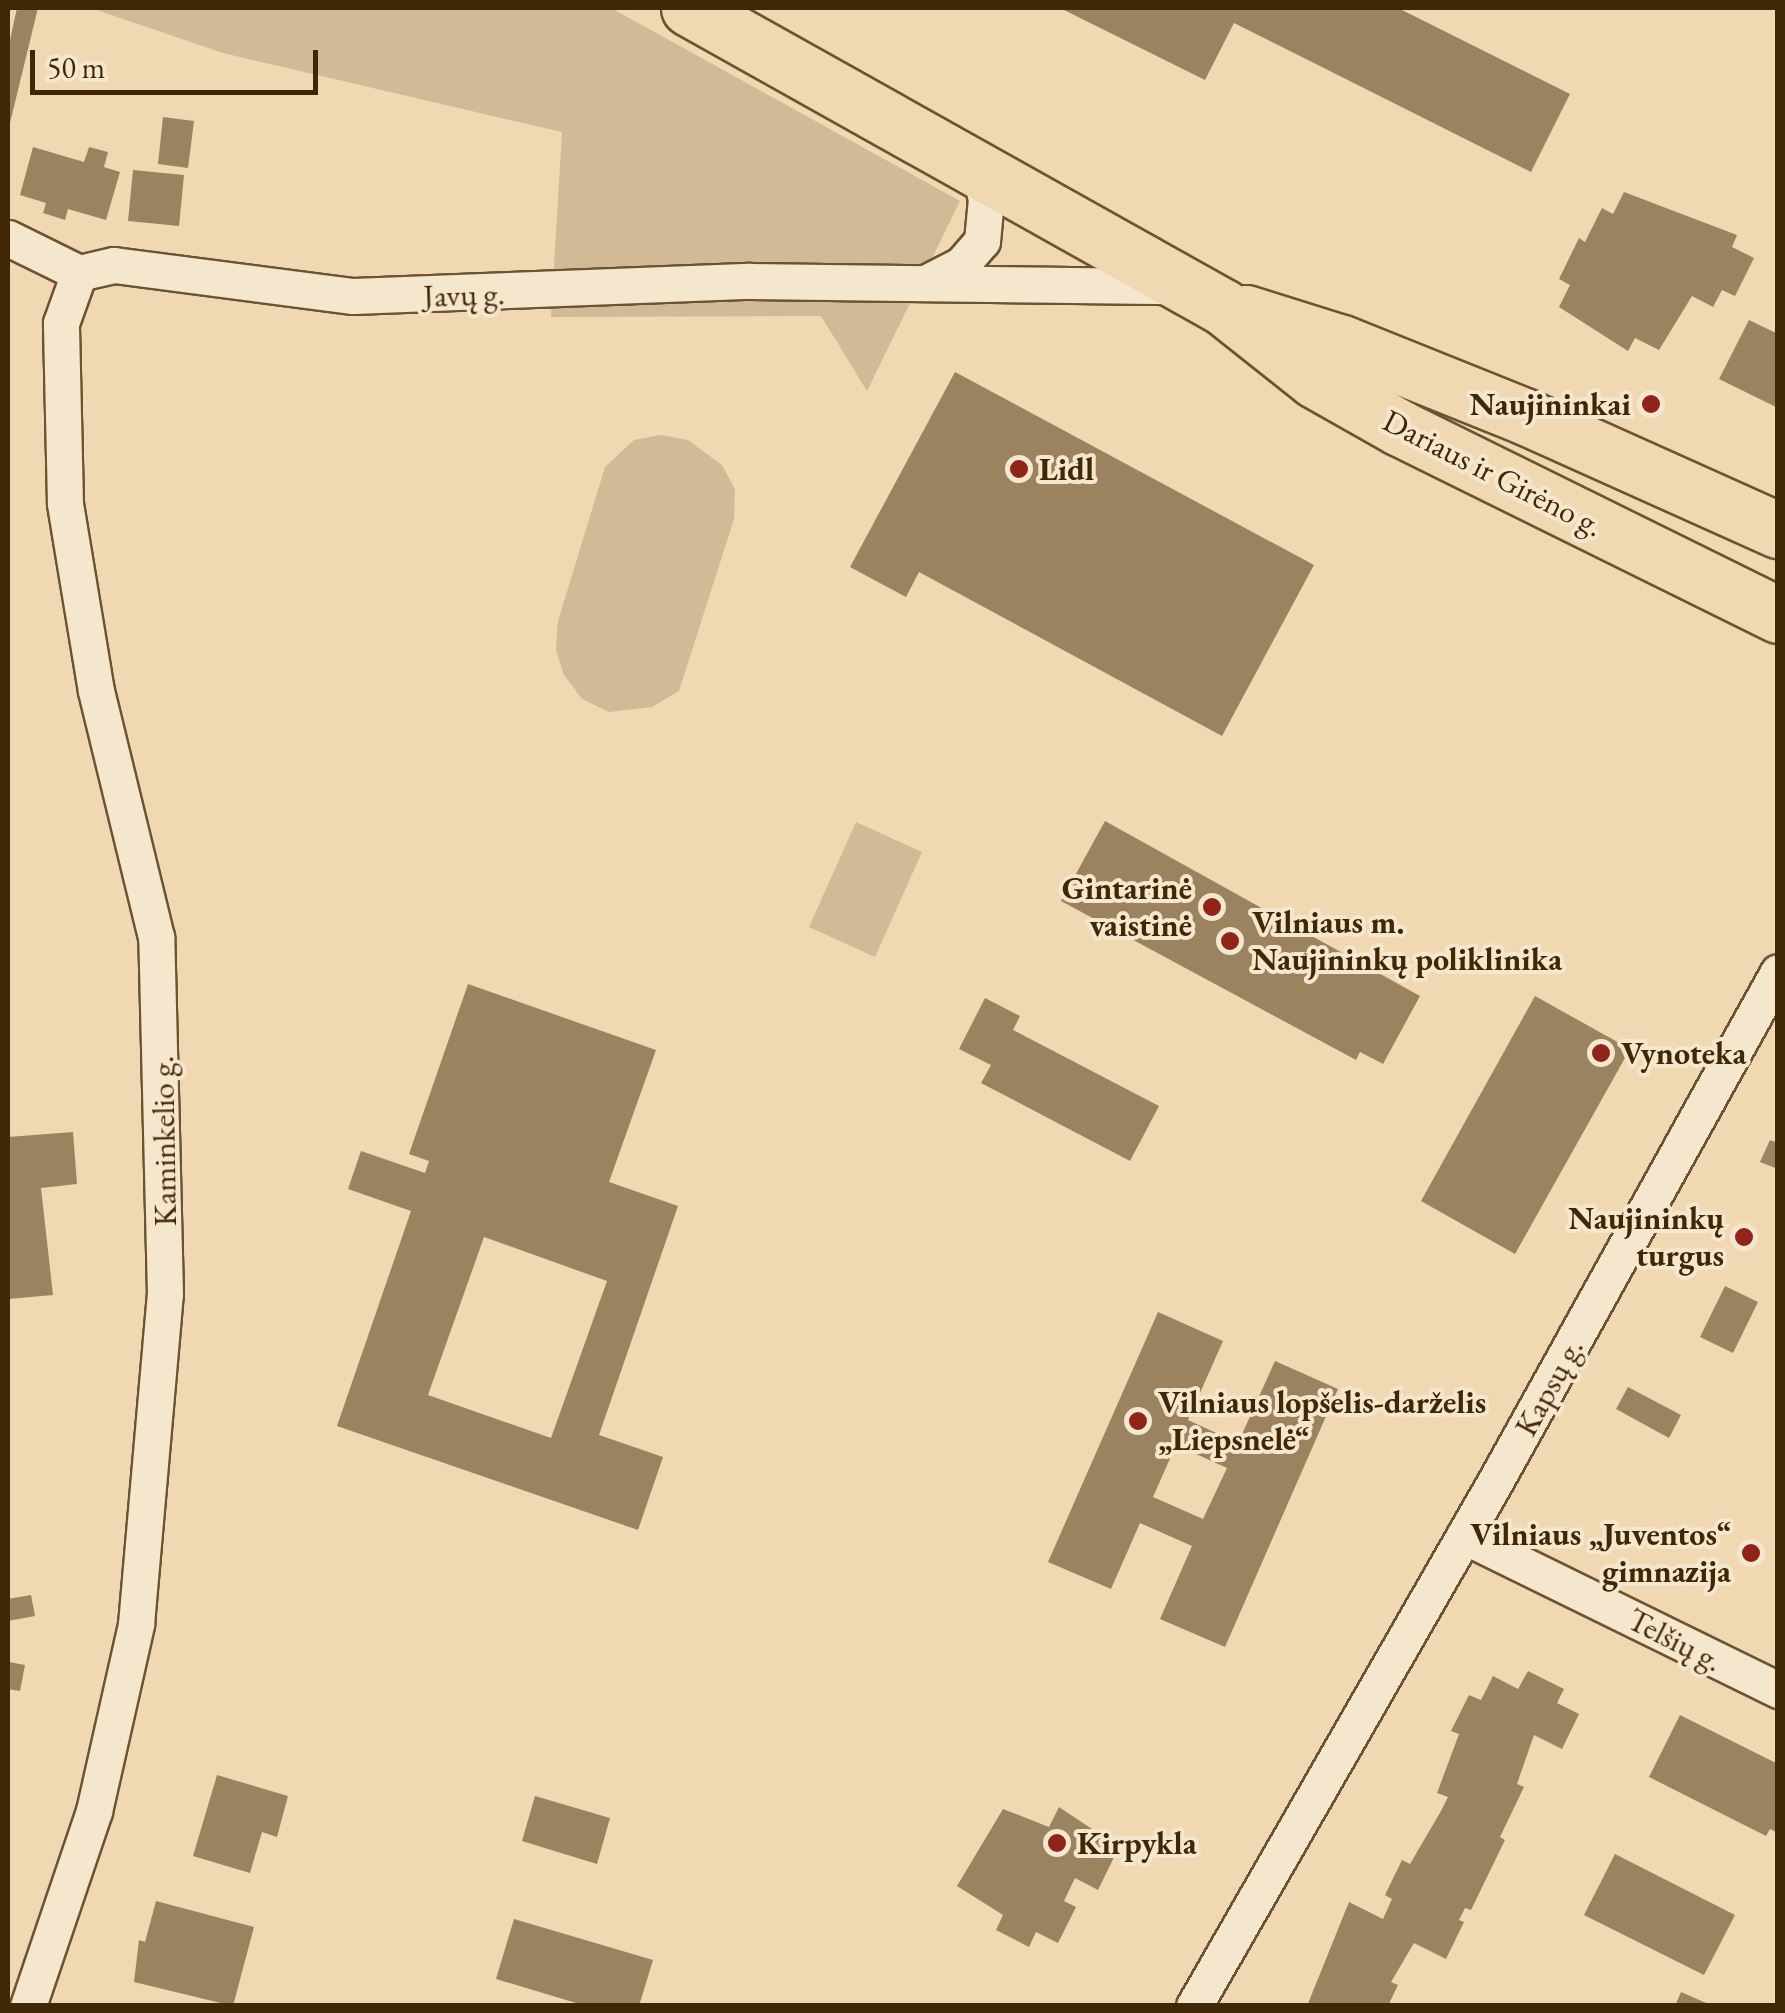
<!DOCTYPE html>
<meta charset="utf-8">
<style>
body{margin:0}
#map{position:relative;width:1785px;height:2013px;overflow:hidden;background:#f0d8b3;font-family:"EB Garamond",serif}
div>[style]{position:absolute}
.green>*{inset:0;background:#d2ba96}
.building>*{inset:0;background:#9c8360}
.roads{filter:drop-shadow(2px 0 #6c5331) drop-shadow(-2px 0 #6c5331) drop-shadow(0 2px #6c5331) drop-shadow(0 -2px #6c5331)}
.minor>*{height:35px;margin:-17.5px;padding:0 17.5px;transform-origin:17.5px;border-radius:17.5px;background:#f5e6ce}
.primary>*{height:55px;margin:-27.5px;padding:0 27.5px;transform-origin:27.5px;border-radius:27.5px;background:#f0d8b3}
.dots>*{width:28px;height:28px;translate:-50% -50%;box-sizing:border-box;border:5px solid #f5e6ce;border-radius:50%}
span{translate:-50% -50%;white-space:nowrap;text-align:center;line-height:1.15;-webkit-text-stroke:8px #f5e6ce;paint-order:stroke}
.street-label{font-size:32px;color:#402706}
.poi-label{font-size:32px;color:#402706;font-weight:700}
.right{translate:-100% -50%;text-align:right}
.left{translate:0 -50%;text-align:left}
.frame{position:absolute;inset:0;border:10px solid #402706;pointer-events:none}
.scale{position:absolute;left:30px;top:50px;width:288px;height:45px;box-sizing:border-box;border:5px solid #402706;border-top:0;padding-left:12px;font-size:30px;line-height:35px;white-space:nowrap;color:#402706;-webkit-text-stroke:8px #f5e6ce;paint-order:stroke}
</style>
<div id="map">
<div class="green">
<i style="clip-path:polygon(91px 8px,611px 8px,960px 201px,867px 391px,821px 316px,551px 317px,562px 132px,223px 53px)"></i>
<i style="clip-path:polygon(661px 435px,688px 440px,722px 465px,735px 489px,734px 519px,679px 691px,652px 707px,609px 712px,582px 699px,564px 675px,556px 650px,558px 621px,605px 467px,634px 440px)"></i>
<i style="clip-path:polygon(856px 822px,922px 852px,875px 957px,809px 927px)"></i>
</div>
<div class="building">
<i style="clip-path:polygon(17px 8px,38px 8px,9px 127px,8px 49px)"></i>
<i style="clip-path:polygon(1060px 8px,1398px 8px,1570px 94px,1531px 172px,1234px 23px,1205px 80px)"></i>
<i style="clip-path:polygon(163px 117px,194px 121px,188px 168px,158px 164px)"></i>
<i style="clip-path:polygon(33px 147px,84px 162px,89px 147px,108px 152px,104px 167px,120px 172px,106px 220px,68px 209px,65px 220px,43px 213px,46px 203px,20px 195px)"></i>
<i style="clip-path:polygon(133px 170px,184px 175px,179px 226px,128px 221px)"></i>
<i style="clip-path:polygon(1624px 192px,1737px 235px,1732px 247px,1754px 258px,1735px 296px,1722px 290px,1713px 307px,1692px 296px,1659px 350px,1635px 338px,1628px 351px,1559px 307px,1570px 285px,1559px 279px,1579px 238px,1585px 242px,1602px 208px,1613px 214px)"></i>
<i style="clip-path:polygon(1749px 320px,1778px 334px,1778px 408px,1719px 379px)"></i>
<i style="clip-path:polygon(955px 372px,1314px 565px,1222px 736px,919px 572px,906px 597px,850px 567px)"></i>
<i style="clip-path:polygon(1105px 821px,1420px 996px,1383px 1064px,1360px 1052px,1356px 1060px,1061px 901px)"></i>
<i style="clip-path:polygon(evenodd,468px 984px,656px 1050px,609px 1182px,678px 1206px,599px 1435px,663px 1457px,638px 1530px,337px 1426px,411px 1211px,348px 1189px,361px 1151px,425px 1173px,429px 1161px,409px 1154px,468px 984px,484px 1237px,607px 1281px,551px 1438px,428px 1395px,484px 1237px)"></i>
<i style="clip-path:polygon(1535px 996px,1630px 1049px,1515px 1254px,1421px 1201px)"></i>
<i style="clip-path:polygon(985px 998px,1020px 1016px,1013px 1030px,1159px 1106px,1130px 1161px,981px 1083px,991px 1065px,959px 1049px)"></i>
<i style="clip-path:polygon(73px 1132px,77px 1184px,41px 1188px,53px 1295px,8px 1299px,8px 1137px)"></i>
<i style="clip-path:polygon(1770px 1140px,1778px 1143px,1778px 1169px,1760px 1162px)"></i>
<i style="clip-path:polygon(1725px 1286px,1758px 1302px,1733px 1353px,1700px 1337px)"></i>
<i style="clip-path:polygon(evenodd,1158px 1312px,1223px 1341px,1188px 1420px,1238px 1443px,1275px 1361px,1338px 1389px,1225px 1647px,1160px 1619px,1192px 1546px,1140px 1523px,1111px 1589px,1048px 1562px,1158px 1312px,1176px 1445px,1227px 1468px,1203px 1519px,1153px 1497px,1176px 1445px)"></i>
<i style="clip-path:polygon(1628px 1387px,1681px 1415px,1669px 1438px,1616px 1409px)"></i>
<i style="clip-path:polygon(31px 1595px,35px 1616px,8px 1621px,8px 1599px)"></i>
<i style="clip-path:polygon(9px 1662px,25px 1665px,20px 1691px,8px 1689px)"></i>
<i style="clip-path:polygon(1528px 1671px,1564px 1689px,1557px 1703px,1579px 1714px,1562px 1749px,1534px 1735px,1517px 1784px,1524px 1787px,1500px 1837px,1505px 1840px,1471px 1910px,1465px 1908px,1459px 1920px,1464px 1922px,1446px 1959px,1414px 1943px,1391px 1982px,1398px 1985px,1388px 2006px,1307px 2006px,1349px 1902px,1383px 1919px,1392px 1899px,1385px 1895px,1402px 1860px,1410px 1864px,1441px 1811px,1448px 1797px,1437px 1793px,1459px 1734px,1451px 1731px,1469px 1695px,1481px 1700px,1493px 1676px,1518px 1689px)"></i>
<i style="clip-path:polygon(1680px 1715px,1778px 1764px,1778px 1833px,1770px 1829px,1766px 1836px,1649px 1777px)"></i>
<i style="clip-path:polygon(217px 1775px,288px 1796px,277px 1837px,262px 1832px,250px 1873px,193px 1856px)"></i>
<i style="clip-path:polygon(535px 1796px,610px 1818px,597px 1864px,522px 1841px)"></i>
<i style="clip-path:polygon(1059px 1807px,1119px 1847px,1098px 1890px,1075px 1878px,1064px 1901px,1076px 1907px,1058px 1943px,1036px 1932px,1029px 1947px,996px 1930px,1003px 1915px,957px 1886px,1003px 1809px,1049px 1827px)"></i>
<i style="clip-path:polygon(1615px 1854px,1735px 1915px,1704px 1975px,1584px 1915px)"></i>
<i style="clip-path:polygon(156px 1901px,254px 1927px,233px 2006px,134px 1982px,139px 1940px,145px 1942px)"></i>
<i style="clip-path:polygon(514px 1919px,653px 1960px,639px 2006px,586px 2006px,496px 1979px)"></i>
<i style="clip-path:polygon(1681px 1992px,1713px 2006px,1675px 2006px)"></i>
</div>
<div class="roads">
<div class="minor">
<i style="left:8px;top:238px;width:79px;rotate:26.2deg"></i>
<i style="left:79px;top:273px;width:36px;rotate:-13deg"></i>
<i style="left:114px;top:265px;width:241px;rotate:7.4deg"></i>
<i style="left:353px;top:296px;width:397px;rotate:-2.2deg"></i>
<i style="left:750px;top:281px;width:425px;rotate:0.7deg"></i>
<i style="left:931px;top:280px;width:34px;rotate:-27deg"></i>
<i style="left:961px;top:265px;width:32px;rotate:-49deg"></i>
<i style="left:982px;top:241px;width:42px;rotate:-84.6deg"></i>
<i style="left:986px;top:199px;width:32px;rotate:-104deg"></i>
<i style="left:1464px;top:1536px;width:350px;rotate:26.1deg"></i>
<i style="left:28px;top:2006px;width:206px;rotate:-71.3deg"></i>
<i style="left:94px;top:1811px;width:192px;rotate:-77.3deg"></i>
<i style="left:136px;top:1624px;width:331px;rotate:-85deg"></i>
<i style="left:165px;top:1294px;width:357px;rotate:-91.4deg"></i>
<i style="left:156px;top:937px;width:253px;rotate:-103.7deg"></i>
<i style="left:96px;top:691px;width:191px;rotate:-99.4deg"></i>
<i style="left:65px;top:503px;width:180px;rotate:-91.3deg"></i>
<i style="left:61px;top:323px;width:53px;rotate:-70.2deg"></i>
<i style="left:1194px;top:2006px;width:604px;rotate:-60.13deg"></i>
<i style="left:1495px;top:1482px;width:583px;rotate:-60.97deg"></i>
</div>
<div class="primary">
<i style="left:689px;top:8px;width:612px;rotate:29.25deg"></i>
<i style="left:1223px;top:307px;width:117px;rotate:38.4deg"></i>
<i style="left:1315px;top:380px;width:98px;rotate:29.5deg"></i>
<i style="left:1400px;top:428px;width:422px;rotate:26.3deg"></i>
<i style="left:1246px;top:313px;width:101px;rotate:17.4deg"></i>
<i style="left:1342px;top:343px;width:198px;rotate:21.9deg"></i>
<i style="left:1526px;top:417px;width:276px;rotate:24.2deg"></i>
</div>
</div>
<div class="dots">
<i style="left:1651px;top:404px;background:#8f2418"></i>
<i style="left:1019px;top:469px;background:#8f2418"></i>
<i style="left:1212px;top:907px;background:#8f2418"></i>
<i style="left:1230px;top:941px;background:#8f2418"></i>
<i style="left:1601px;top:1053px;background:#8f2418"></i>
<i style="left:1744px;top:1237px;background:#8f2418"></i>
<i style="left:1138px;top:1421px;background:#8f2418"></i>
<i style="left:1751px;top:1553px;background:#8f2418"></i>
<i style="left:1057px;top:1843px;background:#8f2418"></i>
</div>
<div class="street-label">
<span style="left:464px;top:295px;rotate:-2deg">Javų g.</span>
<span style="left:1493px;top:473px;rotate:27deg">Dariaus ir Girėno g.</span>
<span style="left:164px;top:1141px;rotate:-91deg">Kaminkelio g.</span>
<span style="left:1549px;top:1387px;rotate:-61deg">Kapsų g.</span>
<span style="left:1675px;top:1640px;rotate:27deg">Telšių g.</span>
</div>
<div class="poi-label">
<span class="right" style="left:1631px;top:404px">Naujininkai</span>
<span class="left" style="left:1039px;top:469px">Lidl</span>
<span class="right" style="left:1192px;top:907px">Gintarinė<br>vaistinė</span>
<span class="left" style="left:1252px;top:941px">Vilniaus m.<br>Naujininkų poliklinika</span>
<span class="left" style="left:1621px;top:1053px">Vynoteka</span>
<span class="right" style="left:1724px;top:1237px">Naujininkų<br>turgus</span>
<span class="left" style="left:1158px;top:1421px">Vilniaus lopšelis-darželis<br>„Liepsnelė“</span>
<span class="right" style="left:1731px;top:1553px">Vilniaus „Juventos“<br>gimnazija</span>
<span class="left" style="left:1077px;top:1843px">Kirpykla</span>
</div>
<div class="frame"></div>
<div class="scale">50 m</div>
</div>
